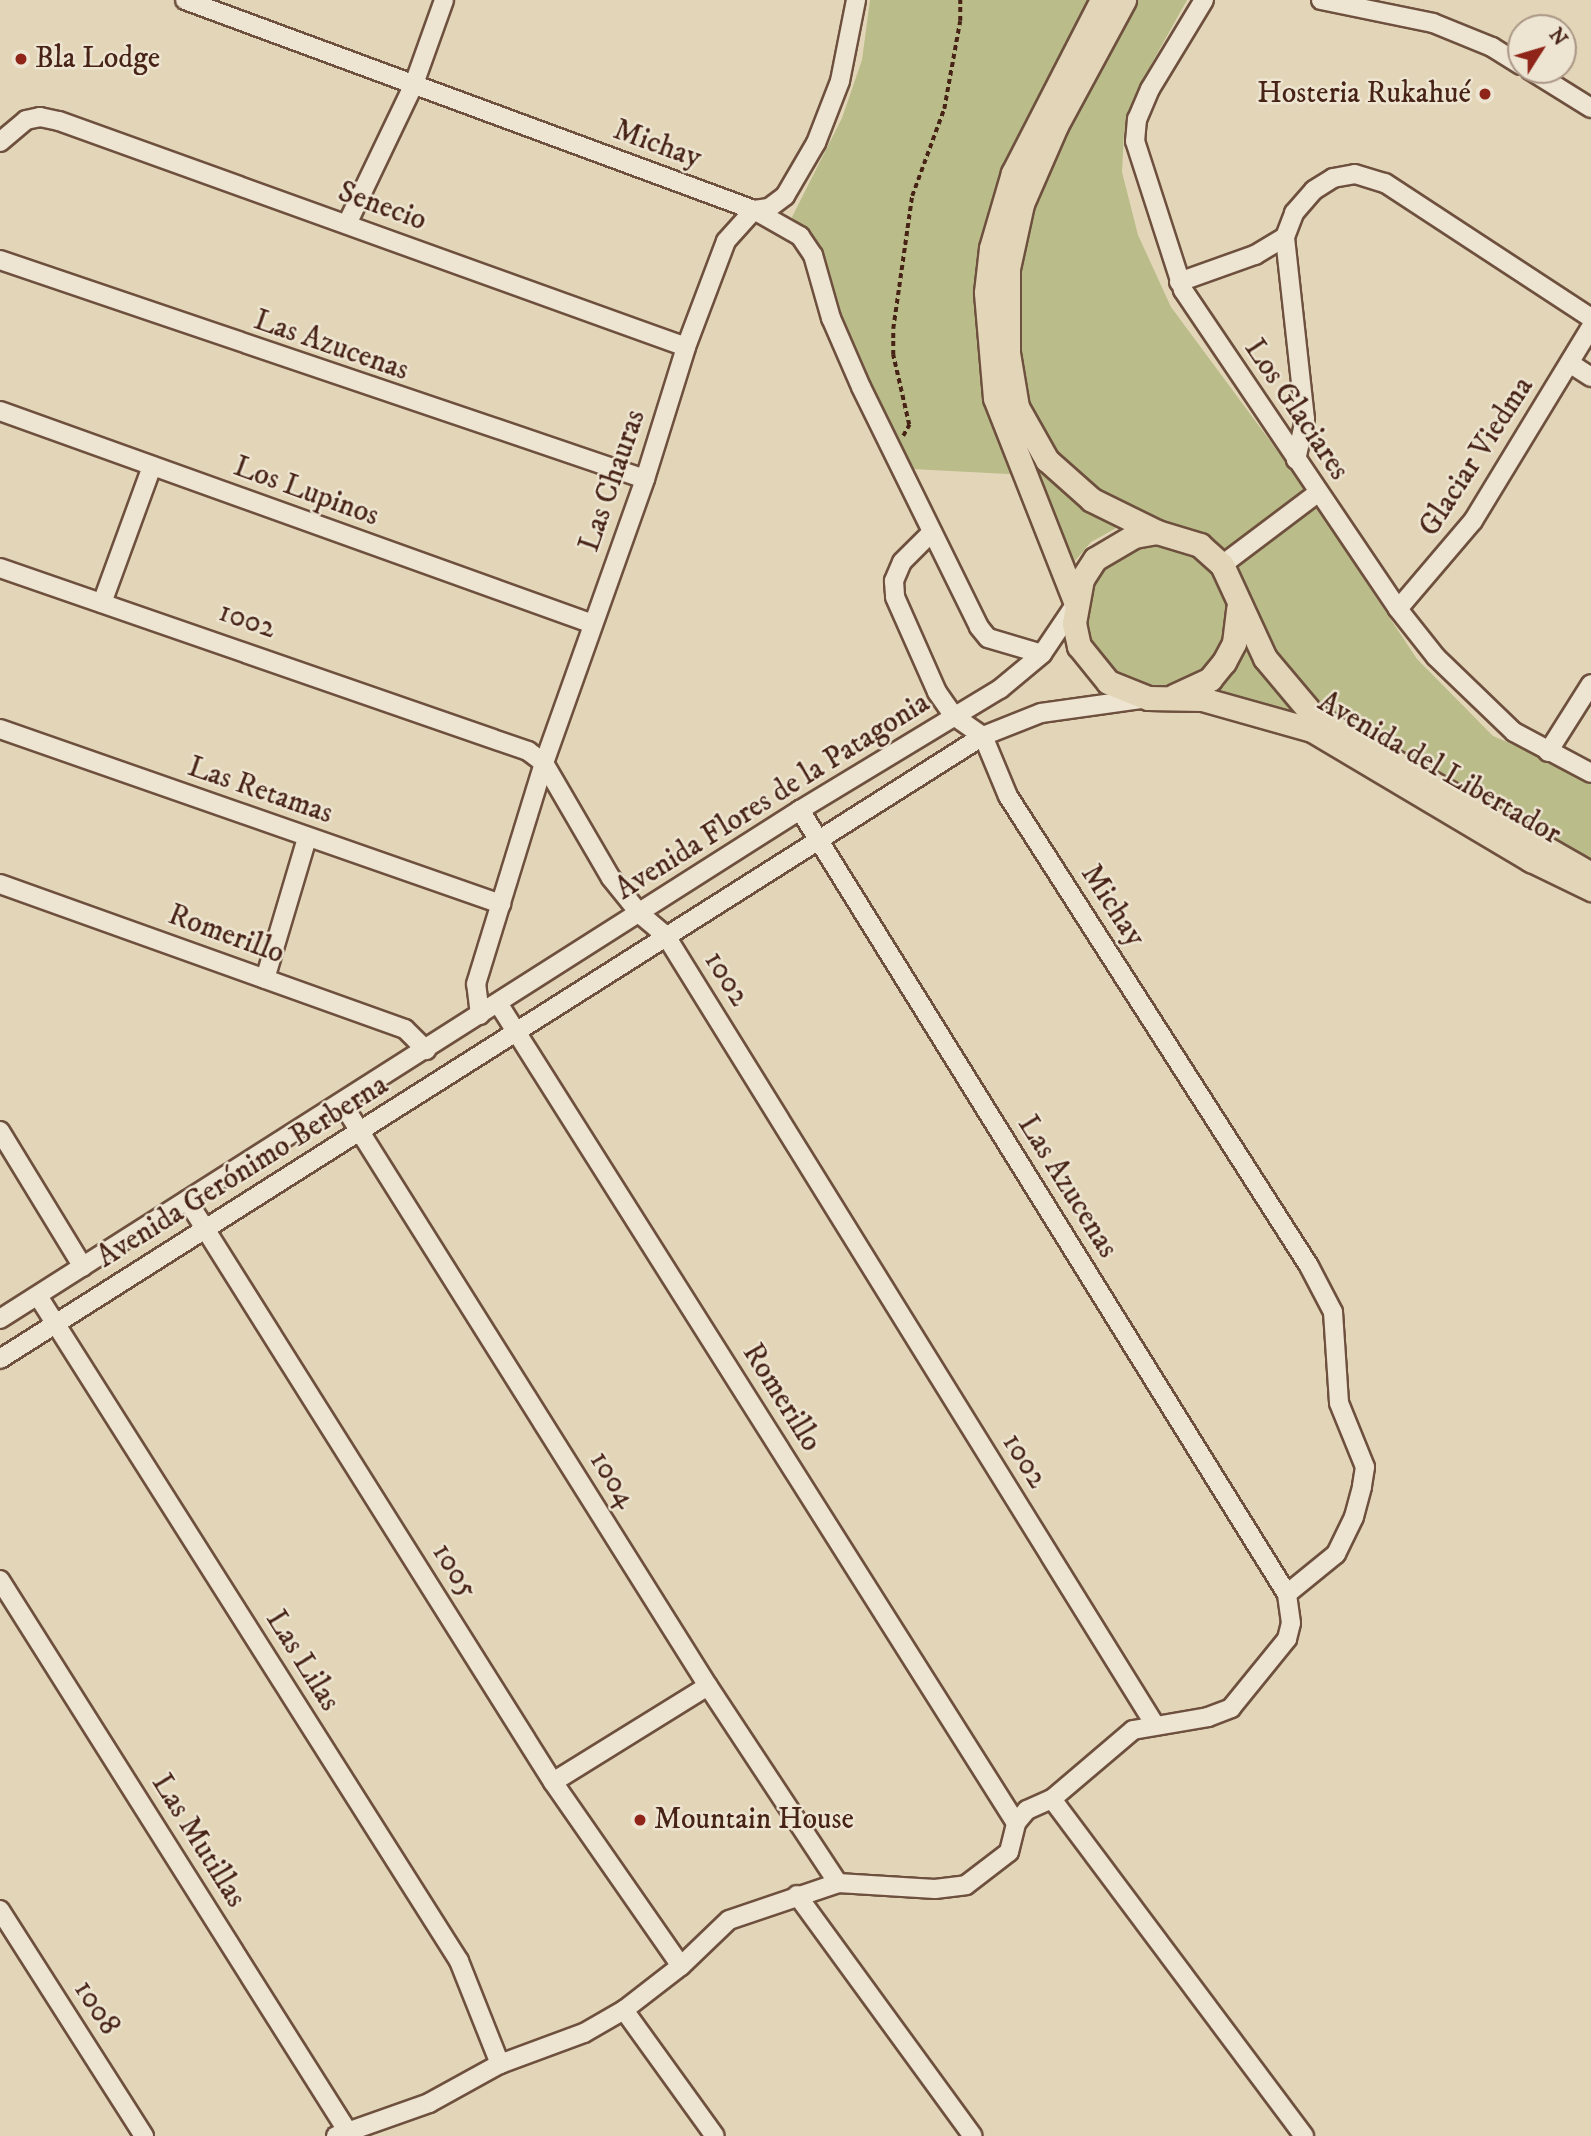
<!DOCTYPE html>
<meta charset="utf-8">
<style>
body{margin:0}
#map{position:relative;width:1591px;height:2136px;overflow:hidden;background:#e3d6b8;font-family:"IM FELL DW Pica",serif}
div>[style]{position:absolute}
.green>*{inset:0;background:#babc8a}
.round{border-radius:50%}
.path>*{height:3.5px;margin-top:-1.75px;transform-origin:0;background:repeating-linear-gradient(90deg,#472316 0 5px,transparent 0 8.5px)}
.roads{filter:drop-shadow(2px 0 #6e503e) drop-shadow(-2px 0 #6e503e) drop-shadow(0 2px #6e503e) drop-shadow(0 -2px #6e503e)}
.minor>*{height:18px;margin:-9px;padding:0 9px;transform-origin:9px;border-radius:9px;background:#ede4d1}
.major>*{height:23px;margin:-11.5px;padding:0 11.5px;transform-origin:11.5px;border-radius:11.5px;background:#e3d6b8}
.dots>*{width:19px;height:19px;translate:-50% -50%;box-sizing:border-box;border:4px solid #ede4d1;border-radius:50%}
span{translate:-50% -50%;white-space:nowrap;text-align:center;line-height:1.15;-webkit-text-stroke:5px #ede4d1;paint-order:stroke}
.poi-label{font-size:30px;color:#472316}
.left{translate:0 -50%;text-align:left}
.right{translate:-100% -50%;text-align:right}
.street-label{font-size:30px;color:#472316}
.north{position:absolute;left:1507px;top:14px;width:70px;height:70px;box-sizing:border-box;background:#ede4d1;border:2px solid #ab9786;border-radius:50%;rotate:53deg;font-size:19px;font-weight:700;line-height:28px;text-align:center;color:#472316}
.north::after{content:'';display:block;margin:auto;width:24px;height:32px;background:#8f2418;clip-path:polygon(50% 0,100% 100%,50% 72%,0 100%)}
</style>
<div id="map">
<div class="green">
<i style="clip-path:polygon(870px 0,1187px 0,1143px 79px,1124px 132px,1122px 172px,1138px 235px,1171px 307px,1293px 472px,1417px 659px,1493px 736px,1591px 778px,1591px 862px,1314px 704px,1271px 651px,1235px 571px,1159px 524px,1047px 475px,1074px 500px,1120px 526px,1091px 542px,1069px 568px,1030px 475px,912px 469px,792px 217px,842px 118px,862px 60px)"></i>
<i class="round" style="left:1085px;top:544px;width:144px;height:144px"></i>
<i style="clip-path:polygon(1243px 636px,1304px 719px,1203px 692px)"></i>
</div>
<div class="path">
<i style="left:903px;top:436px;width:13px;rotate:-61deg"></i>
<i style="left:909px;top:425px;width:72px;rotate:-102.9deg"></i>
<i style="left:893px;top:355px;width:26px;rotate:-90deg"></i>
<i style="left:893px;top:329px;width:134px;rotate:-81.9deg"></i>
<i style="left:912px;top:196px;width:93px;rotate:-69.8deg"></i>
<i style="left:944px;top:109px;width:89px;rotate:-79.7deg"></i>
<i style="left:960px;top:21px;width:21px;rotate:-90deg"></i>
</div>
<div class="roads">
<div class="minor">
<i style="left:185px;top:0;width:607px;rotate:20.26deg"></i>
<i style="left:754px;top:210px;width:53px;rotate:29.5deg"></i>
<i style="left:800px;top:236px;width:23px;rotate:56deg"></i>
<i style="left:813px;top:255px;width:66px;rotate:74.1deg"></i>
<i style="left:831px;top:318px;width:75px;rotate:66.5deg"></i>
<i style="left:861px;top:387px;width:267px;rotate:63.8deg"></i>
<i style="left:979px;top:627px;width:14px;rotate:51deg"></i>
<i style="left:988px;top:638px;width:56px;rotate:16.5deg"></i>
<i style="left:1204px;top:0;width:104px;rotate:121.2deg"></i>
<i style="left:1150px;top:89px;width:33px;rotate:113deg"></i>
<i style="left:1137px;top:119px;width:22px;rotate:95deg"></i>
<i style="left:1135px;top:141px;width:157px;rotate:72.1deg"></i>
<i style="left:1183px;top:290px;width:385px;rotate:56deg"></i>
<i style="left:1398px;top:609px;width:61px;rotate:51.6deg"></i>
<i style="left:1436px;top:657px;width:108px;rotate:43.9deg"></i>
<i style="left:1514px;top:732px;width:87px;rotate:28deg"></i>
<i style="left:1321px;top:0;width:114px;rotate:11.6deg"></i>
<i style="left:1433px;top:23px;width:64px;rotate:22.1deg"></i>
<i style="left:1492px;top:47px;width:34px;rotate:32deg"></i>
<i style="left:1530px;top:70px;width:72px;rotate:31.9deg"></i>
<i style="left:0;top:142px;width:34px;rotate:-40deg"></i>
<i style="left:26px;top:120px;width:14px;rotate:-12deg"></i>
<i style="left:40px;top:117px;width:19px;rotate:12deg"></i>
<i style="left:59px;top:121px;width:666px;rotate:19.82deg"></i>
<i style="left:347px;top:224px;width:155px;rotate:-64.4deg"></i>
<i style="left:414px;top:84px;width:89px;rotate:-70.3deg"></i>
<i style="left:0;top:260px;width:681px;rotate:18.75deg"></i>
<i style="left:1179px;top:282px;width:81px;rotate:-19.6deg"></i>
<i style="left:1255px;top:255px;width:35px;rotate:-31deg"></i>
<i style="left:1571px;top:364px;width:24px;rotate:33deg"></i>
<i style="left:0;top:411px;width:630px;rotate:19.76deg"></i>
<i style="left:1296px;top:460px;width:42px;rotate:-77.6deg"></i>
<i style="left:1305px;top:419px;width:183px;rotate:-96.3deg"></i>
<i style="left:1285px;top:237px;width:26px;rotate:-69deg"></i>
<i style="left:1294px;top:213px;width:30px;rotate:-49deg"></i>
<i style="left:1314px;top:190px;width:22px;rotate:-32deg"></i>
<i style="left:1333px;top:178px;width:22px;rotate:-10deg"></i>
<i style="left:1355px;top:174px;width:31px;rotate:17deg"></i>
<i style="left:1385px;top:183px;width:246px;rotate:33.2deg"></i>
<i style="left:932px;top:532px;width:42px;rotate:135deg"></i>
<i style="left:902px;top:562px;width:21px;rotate:113deg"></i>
<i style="left:894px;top:581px;width:16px;rotate:86deg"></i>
<i style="left:895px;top:597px;width:104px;rotate:66.1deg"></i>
<i style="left:937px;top:692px;width:29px;rotate:55deg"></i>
<i style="left:954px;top:716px;width:35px;rotate:35deg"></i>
<i style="left:983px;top:736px;width:65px;rotate:67.4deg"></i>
<i style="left:1008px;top:796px;width:558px;rotate:57.36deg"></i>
<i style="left:1309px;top:1266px;width:52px;rotate:62.4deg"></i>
<i style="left:1333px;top:1312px;width:91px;rotate:86.2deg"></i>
<i style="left:1339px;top:1403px;width:69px;rotate:67.9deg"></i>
<i style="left:1365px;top:1467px;width:20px;rotate:99deg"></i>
<i style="left:1362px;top:1487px;width:31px;rotate:105deg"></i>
<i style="left:1354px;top:1517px;width:41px;rotate:115.9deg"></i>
<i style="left:1336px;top:1554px;width:63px;rotate:140.8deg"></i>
<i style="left:1222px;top:565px;width:121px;rotate:-37deg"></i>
<i style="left:0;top:568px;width:559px;rotate:19.12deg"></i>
<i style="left:528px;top:751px;width:20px;rotate:37deg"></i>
<i style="left:544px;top:763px;width:133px;rotate:59.8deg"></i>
<i style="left:611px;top:878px;width:46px;rotate:51.1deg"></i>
<i style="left:640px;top:914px;width:34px;rotate:40deg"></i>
<i style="left:666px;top:936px;width:928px;rotate:58.21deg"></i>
<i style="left:102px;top:603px;width:146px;rotate:-69.9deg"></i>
<i style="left:1398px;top:609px;width:116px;rotate:-49.6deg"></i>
<i style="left:1473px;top:521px;width:227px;rotate:-58.7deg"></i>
<i style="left:0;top:729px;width:531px;rotate:19.25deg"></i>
<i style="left:1548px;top:752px;width:80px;rotate:-57.7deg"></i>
<i style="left:0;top:884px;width:430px;rotate:19.7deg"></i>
<i style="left:405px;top:1029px;width:30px;rotate:45deg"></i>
<i style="left:265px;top:979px;width:147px;rotate:-73.4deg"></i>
<i style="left:498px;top:1003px;width:970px;rotate:57.72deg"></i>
<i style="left:480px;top:1015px;width:31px;rotate:-97deg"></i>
<i style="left:476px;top:984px;width:231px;rotate:-72.9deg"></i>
<i style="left:544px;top:763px;width:301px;rotate:-70.4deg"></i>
<i style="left:645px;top:479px;width:138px;rotate:-72.7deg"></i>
<i style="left:686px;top:347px;width:113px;rotate:-69.3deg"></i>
<i style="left:726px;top:241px;width:42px;rotate:-47.9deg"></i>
<i style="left:754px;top:210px;width:15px;rotate:-8deg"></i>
<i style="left:769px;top:208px;width:20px;rotate:-37deg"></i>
<i style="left:785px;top:196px;width:61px;rotate:-59.7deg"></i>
<i style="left:816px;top:143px;width:66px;rotate:-68.8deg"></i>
<i style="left:840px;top:81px;width:83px;rotate:-78.8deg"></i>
<i style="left:342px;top:1103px;width:688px;rotate:57.88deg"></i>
<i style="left:708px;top:1686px;width:236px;rotate:56.6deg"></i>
<i style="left:0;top:1131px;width:159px;rotate:58.6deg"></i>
<i style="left:187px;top:1200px;width:688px;rotate:57.84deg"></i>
<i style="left:553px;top:1782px;width:224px;rotate:55.2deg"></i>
<i style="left:38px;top:1296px;width:787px;rotate:57.66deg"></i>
<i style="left:459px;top:1961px;width:111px;rotate:68.3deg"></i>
<i style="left:0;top:1319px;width:948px;rotate:-32.47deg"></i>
<i style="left:800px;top:810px;width:234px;rotate:-31.2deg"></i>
<i style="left:1000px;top:689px;width:55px;rotate:-39.8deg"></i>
<i style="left:1042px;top:654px;width:59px;rotate:-56deg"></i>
<i style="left:0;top:1359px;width:1164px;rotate:-32.37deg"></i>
<i style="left:983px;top:736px;width:62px;rotate:-21.6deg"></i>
<i style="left:1041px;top:713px;width:108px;rotate:-8deg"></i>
<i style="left:0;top:1580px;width:653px;rotate:57.77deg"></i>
<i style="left:553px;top:1782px;width:182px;rotate:-31.8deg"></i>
<i style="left:1052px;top:1799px;width:421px;rotate:53.2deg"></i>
<i style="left:797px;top:1895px;width:298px;rotate:53.9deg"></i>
<i style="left:0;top:1910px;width:268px;rotate:57.5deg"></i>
<i style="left:624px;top:2010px;width:155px;rotate:54.2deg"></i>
<i style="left:336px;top:2136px;width:99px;rotate:-19.5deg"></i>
<i style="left:429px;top:2103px;width:81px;rotate:-28.8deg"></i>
<i style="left:500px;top:2064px;width:90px;rotate:-20.3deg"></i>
<i style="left:584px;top:2033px;width:46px;rotate:-29.9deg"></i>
<i style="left:624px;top:2010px;width:72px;rotate:-37.7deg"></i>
<i style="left:681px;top:1966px;width:66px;rotate:-43.8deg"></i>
<i style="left:729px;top:1920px;width:115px;rotate:-18.7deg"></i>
<i style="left:838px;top:1883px;width:97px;rotate:3.5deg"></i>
<i style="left:935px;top:1889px;width:31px;rotate:-7deg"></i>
<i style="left:966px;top:1885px;width:54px;rotate:-37.5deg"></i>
<i style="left:1009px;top:1852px;width:30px;rotate:-76deg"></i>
<i style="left:1016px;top:1823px;width:17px;rotate:-50deg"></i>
<i style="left:1027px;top:1810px;width:27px;rotate:-24deg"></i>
<i style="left:1052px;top:1799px;width:106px;rotate:-40.4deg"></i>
<i style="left:1133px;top:1730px;width:76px;rotate:-9.8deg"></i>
<i style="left:1208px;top:1717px;width:25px;rotate:-21deg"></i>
<i style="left:1231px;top:1708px;width:89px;rotate:-50.9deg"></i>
<i style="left:1287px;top:1639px;width:16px;rotate:-76deg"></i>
<i style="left:1291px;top:1623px;width:29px;rotate:-98deg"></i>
<i style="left:1287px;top:1594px;width:923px;rotate:-121.85deg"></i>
</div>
<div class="major">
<i style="left:1124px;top:0;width:143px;rotate:118.4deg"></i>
<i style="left:1056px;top:126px;width:85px;rotate:113.6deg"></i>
<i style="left:1022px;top:204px;width:66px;rotate:102.3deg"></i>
<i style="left:1008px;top:268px;width:85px;rotate:90deg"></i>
<i style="left:1008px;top:353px;width:55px;rotate:80.5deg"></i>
<i style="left:1017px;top:407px;width:61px;rotate:60.5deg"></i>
<i style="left:1047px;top:460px;width:60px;rotate:41.6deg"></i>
<i style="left:1092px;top:500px;width:72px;rotate:26.2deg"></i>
<i style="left:1075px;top:601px;width:218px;rotate:-111.5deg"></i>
<i style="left:995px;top:398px;width:106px;rotate:-94.9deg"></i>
<i style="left:986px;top:292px;width:44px;rotate:-83.5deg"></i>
<i style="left:991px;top:248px;width:78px;rotate:-73.7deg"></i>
<i style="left:1013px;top:173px;width:195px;rotate:-62.8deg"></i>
<i style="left:1174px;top:696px;width:40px;rotate:-25deg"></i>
<i style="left:1210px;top:679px;width:22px;rotate:-51deg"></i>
<i style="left:1224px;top:662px;width:21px;rotate:-62deg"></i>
<i style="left:1234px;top:643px;width:35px;rotate:-83deg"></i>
<i style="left:1591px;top:874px;width:322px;rotate:-150.2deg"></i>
<i style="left:1312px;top:714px;width:73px;rotate:-130deg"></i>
<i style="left:1265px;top:658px;width:102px;rotate:-114.8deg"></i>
<i style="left:1222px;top:565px;width:30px;rotate:-138deg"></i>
<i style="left:1200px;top:545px;width:45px;rotate:-163.2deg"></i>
<i style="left:1157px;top:532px;width:23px;rotate:170deg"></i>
<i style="left:1134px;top:536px;width:45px;rotate:149.5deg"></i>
<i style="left:1095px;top:559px;width:24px;rotate:123deg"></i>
<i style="left:1082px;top:579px;width:45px;rotate:100.3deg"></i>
<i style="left:1074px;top:623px;width:24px;rotate:78deg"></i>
<i style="left:1079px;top:646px;width:46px;rotate:51.1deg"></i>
<i style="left:1108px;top:682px;width:43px;rotate:21.8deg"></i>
<i style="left:1148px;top:698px;width:54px;rotate:1.1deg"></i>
<i style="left:1202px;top:699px;width:114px;rotate:15.7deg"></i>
<i style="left:1312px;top:730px;width:255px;rotate:30.7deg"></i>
<i style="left:1531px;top:860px;width:67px;rotate:25.8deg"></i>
</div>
</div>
<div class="dots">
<i style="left:21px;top:59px;background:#8f2418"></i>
<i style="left:1485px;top:94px;background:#8f2418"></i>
<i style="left:640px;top:1820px;background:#8f2418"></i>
</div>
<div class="poi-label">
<span class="left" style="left:35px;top:59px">Bla Lodge</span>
<span class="right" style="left:1471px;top:94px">Hosteria Rukahué</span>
<span class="left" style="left:654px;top:1820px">Mountain House</span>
</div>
<div class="street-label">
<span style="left:657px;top:145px;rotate:20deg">Michay</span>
<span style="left:382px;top:207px;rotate:20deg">Senecio</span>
<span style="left:331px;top:346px;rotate:19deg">Las Azucenas</span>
<span style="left:1296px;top:410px;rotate:56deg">Los Glaciares</span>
<span style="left:1477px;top:457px;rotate:-57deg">Glaciar Viedma</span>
<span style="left:613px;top:481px;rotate:-71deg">Las Chauras</span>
<span style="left:306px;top:492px;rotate:20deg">Los Lupinos</span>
<span style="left:247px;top:621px;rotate:19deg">1002</span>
<span style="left:1439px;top:769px;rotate:30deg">Avenida del Libertador</span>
<span style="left:260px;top:791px;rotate:19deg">Las Retamas</span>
<span style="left:773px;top:797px;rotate:-32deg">Avenida Flores de la Patagonia</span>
<span style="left:1112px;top:906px;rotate:57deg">Michay</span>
<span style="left:226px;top:935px;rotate:20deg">Romerillo</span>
<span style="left:726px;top:979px;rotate:58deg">1002</span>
<span style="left:243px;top:1172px;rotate:-32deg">Avenida Gerónimo Berberna</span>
<span style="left:1067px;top:1187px;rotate:58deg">Las Azucenas</span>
<span style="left:781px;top:1398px;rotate:58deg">Romerillo</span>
<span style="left:1024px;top:1461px;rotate:58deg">1002</span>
<span style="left:612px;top:1480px;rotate:58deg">1004</span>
<span style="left:454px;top:1571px;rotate:58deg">1005</span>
<span style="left:302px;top:1661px;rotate:58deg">Las Lilas</span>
<span style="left:198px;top:1841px;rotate:58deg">Las Mutillas</span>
<span style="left:96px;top:2008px;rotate:57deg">1008</span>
</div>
<div class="north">N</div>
</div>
